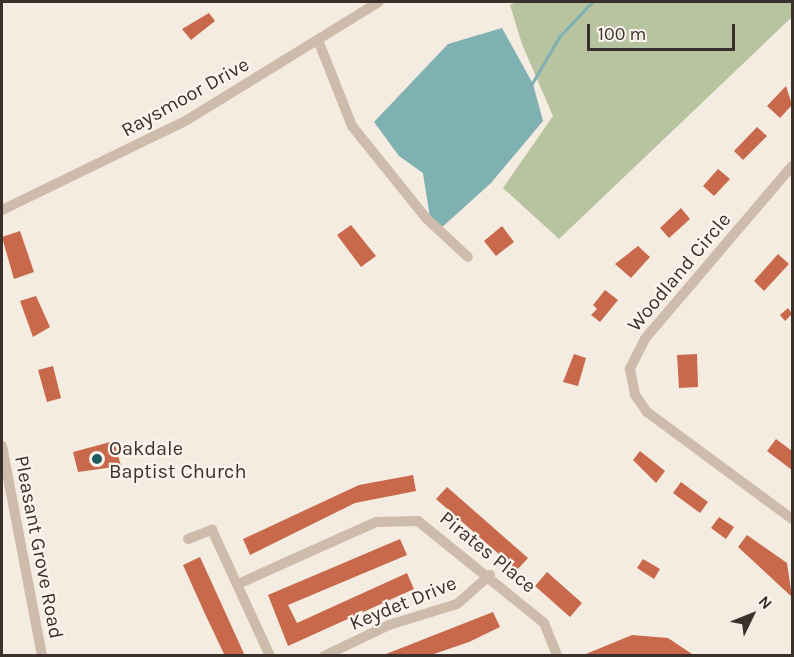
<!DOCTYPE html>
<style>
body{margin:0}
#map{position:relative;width:794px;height:657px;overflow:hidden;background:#f4ebe1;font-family:Karla,sans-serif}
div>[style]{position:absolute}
.green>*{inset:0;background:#b8c4a0}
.water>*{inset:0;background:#7fb0b2}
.stream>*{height:3px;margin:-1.5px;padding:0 1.5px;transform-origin:1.5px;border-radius:1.5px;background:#7fb0b2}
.building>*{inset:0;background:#c8694b}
.minor>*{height:10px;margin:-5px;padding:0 5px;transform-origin:5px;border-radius:5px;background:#cdbbac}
.dots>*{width:16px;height:16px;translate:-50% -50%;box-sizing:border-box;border:3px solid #fbf5ee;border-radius:50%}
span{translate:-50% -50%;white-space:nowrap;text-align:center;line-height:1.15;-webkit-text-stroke:4.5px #fbf5ee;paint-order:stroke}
.street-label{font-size:20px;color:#3b302b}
.poi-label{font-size:20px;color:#3b302b}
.left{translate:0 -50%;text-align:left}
.frame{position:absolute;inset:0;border:3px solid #3b302b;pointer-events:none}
.north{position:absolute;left:722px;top:585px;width:60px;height:60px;-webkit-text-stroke:4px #fbf5ee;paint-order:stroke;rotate:47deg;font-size:16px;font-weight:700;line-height:24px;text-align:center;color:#3b302b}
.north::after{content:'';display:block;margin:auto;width:21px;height:27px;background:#3b302b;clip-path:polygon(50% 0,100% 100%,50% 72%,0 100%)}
.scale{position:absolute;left:587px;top:24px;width:148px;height:27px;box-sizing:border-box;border:3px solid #3b302b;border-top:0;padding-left:8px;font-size:18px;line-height:21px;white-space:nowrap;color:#3b302b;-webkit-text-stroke:4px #fbf5ee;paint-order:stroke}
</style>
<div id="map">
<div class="green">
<i style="clip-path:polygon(516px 2px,792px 2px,792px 17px,559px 239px,503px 188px,553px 116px,522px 44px,510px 5px)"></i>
</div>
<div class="water">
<i style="clip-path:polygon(502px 28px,533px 84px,543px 121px,491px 183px,440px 229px,430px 218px,423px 173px,399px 156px,374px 122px,448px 44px)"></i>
</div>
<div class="stream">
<i style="left:531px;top:85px;width:56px;rotate:-59.7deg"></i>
<i style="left:559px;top:37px;width:48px;rotate:-46.7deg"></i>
</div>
<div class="building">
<i style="clip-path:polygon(209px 13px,215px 21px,191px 40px,182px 29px)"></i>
<i style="clip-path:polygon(786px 86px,792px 105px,780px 118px,767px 106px)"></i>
<i style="clip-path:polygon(757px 127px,767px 136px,743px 160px,734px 151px)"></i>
<i style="clip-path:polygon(718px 169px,730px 179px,714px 196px,703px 186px)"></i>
<i style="clip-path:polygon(681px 208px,690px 219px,669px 238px,660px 228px)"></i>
<i style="clip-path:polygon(351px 225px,376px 256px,361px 267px,337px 235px)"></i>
<i style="clip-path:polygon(502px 226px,514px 242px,496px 256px,484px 241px)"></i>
<i style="clip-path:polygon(20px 231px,34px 272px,14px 279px,2px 237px)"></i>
<i style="clip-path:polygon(638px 246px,650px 257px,631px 278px,615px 264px)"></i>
<i style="clip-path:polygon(778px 254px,789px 264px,764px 291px,754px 281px)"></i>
<i style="clip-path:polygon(605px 290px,618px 300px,600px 322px,591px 315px,597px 309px,593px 305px)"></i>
<i style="clip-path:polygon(36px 296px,50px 327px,33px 337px,20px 301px)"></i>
<i style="clip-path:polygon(788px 308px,792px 314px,785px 321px,780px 315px)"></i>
<i style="clip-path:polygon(574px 354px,586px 358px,578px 386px,563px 382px)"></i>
<i style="clip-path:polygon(697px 354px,698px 387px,679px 388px,677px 355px)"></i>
<i style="clip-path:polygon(53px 366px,61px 398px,47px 402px,38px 370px)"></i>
<i style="clip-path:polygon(776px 439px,792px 451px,792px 470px,767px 451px)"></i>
<i style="clip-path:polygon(114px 441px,121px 466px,78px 472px,73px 452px)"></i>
<i style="clip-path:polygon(640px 451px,665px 471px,656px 483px,633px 460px)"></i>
<i style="clip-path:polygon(413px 475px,416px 491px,355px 503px,250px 555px,243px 539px,359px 485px)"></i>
<i style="clip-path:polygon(681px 482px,708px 502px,700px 513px,673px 493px)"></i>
<i style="clip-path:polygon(447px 487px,528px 558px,517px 570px,436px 499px)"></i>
<i style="clip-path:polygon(719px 517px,734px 527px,726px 539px,711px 528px)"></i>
<i style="clip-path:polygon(747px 535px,787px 563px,792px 597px,738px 547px)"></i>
<i style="clip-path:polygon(400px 539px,407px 555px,288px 605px,297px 623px,407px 573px,414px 589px,288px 646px,268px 595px)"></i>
<i style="clip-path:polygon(200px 557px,221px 603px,245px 656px,225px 656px,206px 616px,183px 565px)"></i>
<i style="clip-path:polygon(643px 559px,660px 569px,654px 579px,637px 568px)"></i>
<i style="clip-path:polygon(547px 572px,582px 603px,570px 617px,535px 586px)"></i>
<i style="clip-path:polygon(493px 612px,500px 627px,469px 642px,428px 656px,381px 656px)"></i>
<i style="clip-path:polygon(632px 635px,668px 638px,695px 656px,581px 656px)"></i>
</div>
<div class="minor">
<i style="left:318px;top:40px;width:92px;rotate:68.4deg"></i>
<i style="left:352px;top:126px;width:118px;rotate:51.2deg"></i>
<i style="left:426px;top:218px;width:57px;rotate:42.9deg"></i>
<i style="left:792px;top:166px;width:227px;rotate:130.4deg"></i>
<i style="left:645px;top:339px;width:34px;rotate:117deg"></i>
<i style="left:630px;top:369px;width:26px;rotate:79deg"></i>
<i style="left:635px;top:395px;width:21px;rotate:55deg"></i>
<i style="left:647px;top:412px;width:180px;rotate:36.4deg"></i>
<i style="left:2px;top:210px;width:206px;rotate:-25.9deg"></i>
<i style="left:187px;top:120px;width:225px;rotate:-31.6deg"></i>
<i style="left:2px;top:446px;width:214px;rotate:79.2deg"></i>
<i style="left:188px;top:539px;width:26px;rotate:-21deg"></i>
<i style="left:212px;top:530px;width:139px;rotate:65.3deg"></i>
<i style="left:238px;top:584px;width:151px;rotate:-24.2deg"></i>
<i style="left:376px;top:522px;width:42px;rotate:-1.4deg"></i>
<i style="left:418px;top:521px;width:162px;rotate:39deg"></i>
<i style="left:544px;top:623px;width:35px;rotate:68deg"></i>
<i style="left:324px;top:656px;width:72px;rotate:-25.5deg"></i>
<i style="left:389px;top:625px;width:71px;rotate:-17.2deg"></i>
<i style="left:457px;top:604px;width:44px;rotate:-41.3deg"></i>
</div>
<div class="dots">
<i style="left:97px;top:459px;background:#1f5a5e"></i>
</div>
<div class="street-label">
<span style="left:185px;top:97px;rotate:-29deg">Raysmoor Drive</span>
<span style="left:679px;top:272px;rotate:-50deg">Woodland Circle</span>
<span style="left:39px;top:547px;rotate:79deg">Pleasant Grove Road</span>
<span style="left:488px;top:552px;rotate:39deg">Pirates Place</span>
<span style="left:403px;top:603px;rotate:-22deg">Keydet Drive</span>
</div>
<div class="poi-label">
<span class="left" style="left:109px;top:460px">Oakdale<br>Baptist Church</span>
</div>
<div class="frame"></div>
<div class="north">N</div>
<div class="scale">100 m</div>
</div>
